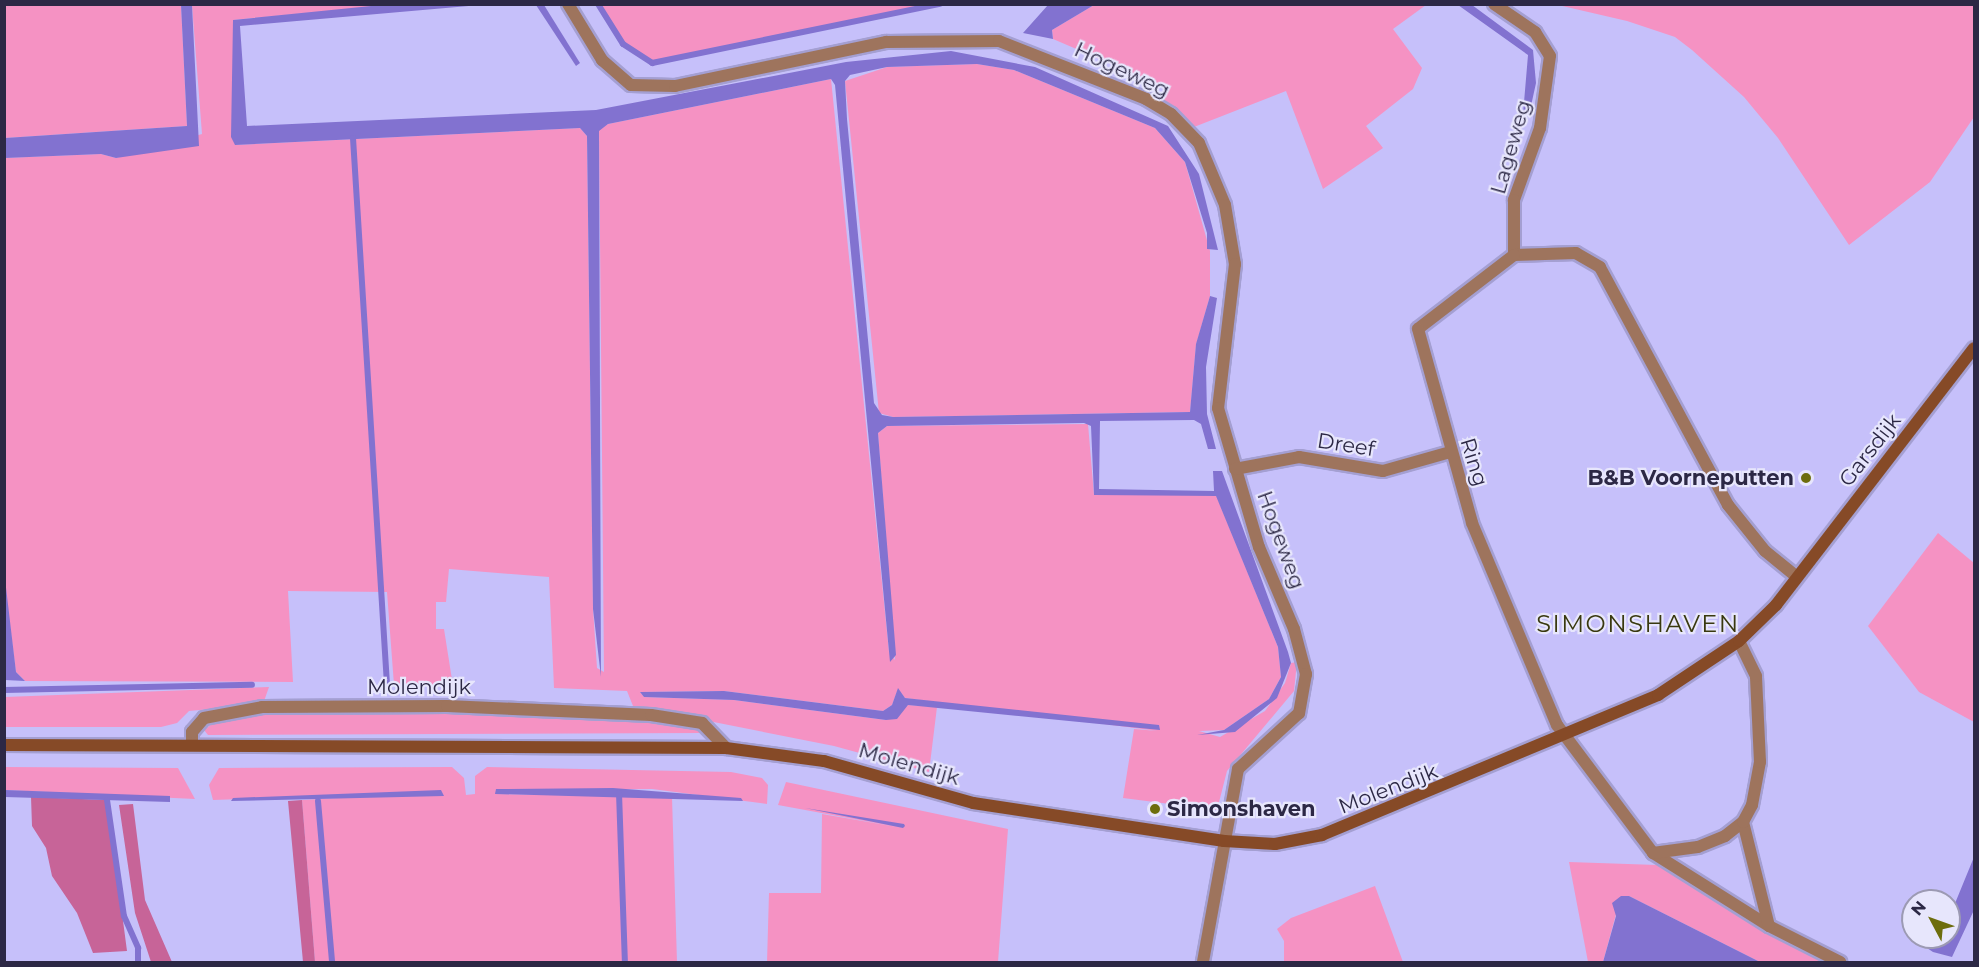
<!DOCTYPE html>
<style>
body{margin:0}
#map{position:relative;width:1979px;height:967px;overflow:hidden;background:#c6c0fa;font-family:Montserrat,sans-serif}
div>[style]{position:absolute}
.green>*{inset:0;background:#f592c3}
.forest>*{inset:0;background:#c76498}
.water>*{inset:0;background:#8272d0}
.stream>*{height:6px;margin:-3px;padding:0 3px;transform-origin:3px;border-radius:3px;background:#8272d0}
.roads{filter:drop-shadow(2px 0 #a49fd2) drop-shadow(-2px 0 #a49fd2) drop-shadow(0 2px #a49fd2) drop-shadow(0 -2px #a49fd2)}
.street>*{height:12px;margin:-6px;padding:0 6px;transform-origin:6px;border-radius:6px;background:#9e745d}
.secondary>*{height:12px;margin:-6px;padding:0 6px;transform-origin:6px;border-radius:6px;background:#864a27}
.dots>*{width:16px;height:16px;translate:-50% -50%;box-sizing:border-box;border:3px solid #e7e6fc;border-radius:50%}
span{translate:-50% -50%;white-space:nowrap;text-align:center;line-height:1.15;-webkit-text-stroke:4.5px #e7e6fc;paint-order:stroke}
.street-label{font-size:21px;color:#2c2845}
.poi-label{font-size:21px;color:#2c2845;font-weight:700}
.right{translate:-100% -50%;text-align:right}
.left{translate:0 -50%;text-align:left}
.quarter-label{font-size:24px;color:#39390f;letter-spacing:1.5px}
.frame{position:absolute;inset:0;border:6px solid #2c2845;pointer-events:none}
.north{position:absolute;left:1901px;top:889px;width:60px;height:60px;box-sizing:border-box;background:#e7e6fc;border:2px solid #9c9ab3;border-radius:50%;rotate:311deg;font-size:16px;font-weight:700;line-height:24px;text-align:center;color:#2c2845}
.north::after{content:'';display:block;margin:auto;width:21px;height:27px;background:#6d6d0d;clip-path:polygon(50% 0,100% 100%,50% 72%,0 100%)}
</style>
<div id="map">
<div class="green">
<i style="clip-path:polygon(4px 5px,181px 5px,187px 126px,5px 138px)"></i>
<i style="clip-path:polygon(192px 5px,391px 5px,233px 20px,235px 145px,580px 128px,587px 136px,593px 609px,597px 668px,604px 672px,599px 130px,608px 124px,831px 79px,889px 652px,895px 660px,878px 433px,887px 426px,1088px 424px,1094px 495px,1216px 495px,1278px 647px,1281px 677px,1269px 699px,1224px 730px,1199px 731px,1220px 737px,1265px 711px,1285px 683px,1291px 663px,1297px 662px,1294px 691px,1227px 771px,1217px 810px,1123px 798px,1134px 729px,1158px 731px,905px 698px,898px 689px,892px 705px,883px 711px,724px 691px,640px 692px,644px 697px,734px 700px,886px 720px,908px 705px,937px 707px,929px 772px,834px 746px,633px 706px,627px 691px,554px 688px,549px 577px,449px 569px,446px 602px,436px 602px,436px 629px,444px 629px,453px 686px,394px 685px,387px 592px,288px 591px,293px 682px,25px 681px,16px 672px,4px 579px,4px 158px,101px 154px,116px 158px,202px 134px)"></i>
<i style="clip-path:polygon(598px 5px,940px 5px,652px 63px,623px 44px)"></i>
<i style="clip-path:polygon(1094px 5px,1426px 5px,1393px 29px,1422px 68px,1413px 89px,1366px 126px,1383px 148px,1323px 189px,1286px 91px,1194px 127px,1158px 100px,1165px 87px,1053px 39px,1052px 30px)"></i>
<i style="clip-path:polygon(1558px 5px,1974px 5px,1974px 117px,1930px 182px,1849px 245px,1778px 138px,1744px 97px,1692px 50px,1675px 37px,1627px 21px)"></i>
<i style="clip-path:polygon(977px 64px,1014px 70px,1155px 128px,1185px 162px,1210px 251px,1210px 296px,1196px 345px,1190px 412px,893px 417px,879px 413px,845px 81px,887px 67px)"></i>
<i style="clip-path:polygon(1938px 533px,1974px 563px,1974px 722px,1919px 692px,1868px 626px)"></i>
<i style="clip-path:polygon(269px 687px,263px 704px,189px 711px,177px 723px,161px 727px,5px 727px,5px 697px)"></i>
<i style="clip-path:polygon(467px 712px,630px 717px,702px 728px,705px 733px,208px 735px,204px 730px,216px 721px,265px 714px)"></i>
<i style="clip-path:polygon(5px 767px,178px 768px,195px 799px,5px 790px)"></i>
<i style="clip-path:polygon(452px 767px,464px 778px,466px 795px,475px 794px,475px 776px,487px 767px,731px 772px,762px 778px,768px 785px,767px 804px,652px 789px,496px 790px,496px 794px,672px 797px,677px 962px,315px 962px,302px 800px,445px 792px,213px 800px,209px 785px,219px 768px)"></i>
<i style="clip-path:polygon(786px 782px,1008px 829px,998px 962px,767px 962px,769px 893px,821px 893px,822px 814px,903px 828px,778px 805px)"></i>
<i style="clip-path:polygon(1569px 862px,1657px 865px,1828px 962px,1760px 962px,1629px 896px,1621px 896px,1603px 962px,1588px 962px)"></i>
<i style="clip-path:polygon(1375px 886px,1403px 962px,1284px 962px,1284px 941px,1277px 929px,1291px 918px)"></i>
</div>
<div class="forest">
<i style="clip-path:polygon(31px 797px,107px 800px,127px 951px,93px 953px,77px 913px,52px 876px,46px 848px,32px 826px)"></i>
<i style="clip-path:polygon(302px 800px,315px 962px,303px 962px,288px 801px)"></i>
<i style="clip-path:polygon(133px 804px,145px 900px,172px 962px,151px 962px,135px 913px,119px 805px)"></i>
</div>
<div class="water">
<i style="clip-path:polygon(391px 4px,480px 5px,240px 26px,247px 126px,596px 110px,846px 62px,951px 51px,1035px 67px,1168px 126px,1199px 174px,1218px 250px,1207px 249px,1207px 233px,1185px 162px,1155px 128px,1014px 70px,977px 64px,887px 67px,850px 75px,845px 81px,847px 119px,874px 403px,882px 415px,893px 417px,1190px 412px,1196px 344px,1210px 296px,1217px 298px,1206px 367px,1207px 414px,1216px 449px,1208px 449px,1201px 424px,1194px 420px,1100px 421px,1099px 489px,1214px 491px,1213px 471px,1222px 471px,1288px 652px,1291px 663px,1277px 698px,1235px 732px,1197px 735px,1224px 730px,1269px 699px,1281px 677px,1278px 647px,1216px 496px,1094px 495px,1091px 426px,1084px 423px,887px 426px,878px 433px,896px 655px,890px 662px,835px 85px,831px 79px,608px 124px,599px 131px,601px 677px,593px 609px,587px 136px,580px 128px,235px 145px,231px 137px,233px 20px)"></i>
<i style="clip-path:polygon(181px 5px,192px 5px,199px 146px,116px 158px,101px 154px,5px 158px,5px 138px,187px 126px)"></i>
<i style="clip-path:polygon(536px 5px,544px 5px,580px 63px,576px 66px)"></i>
<i style="clip-path:polygon(1048px 5px,1048px 4px,1094px 5px,1052px 30px,1053px 39px,1023px 33px)"></i>
<i style="clip-path:polygon(1458px 5px,1472px 5px,1533px 50px,1536px 83px,1529px 115px,1523px 114px,1528px 55px)"></i>
<i style="clip-path:polygon(5px 579px,16px 672px,25px 681px,5px 680px)"></i>
<i style="clip-path:polygon(898px 688px,905px 698px,1159px 725px,1160px 730px,908px 705px,897px 719px,886px 720px,734px 700px,644px 697px,640px 692px,724px 691px,883px 711px,892px 705px)"></i>
<i style="clip-path:polygon(613px 788px,741px 798px,743px 801px,495px 794px,496px 789px)"></i>
<i style="clip-path:polygon(5px 790px,170px 796px,170px 802px,5px 797px)"></i>
<i style="clip-path:polygon(441px 790px,444px 796px,231px 801px,233px 798px)"></i>
<i style="clip-path:polygon(805px 808px,904px 824px,905px 826px,903px 828px)"></i>
<i style="clip-path:polygon(1974px 857px,1974px 910px,1952px 957px,1933px 952px,1927px 948px,1949px 937px,1949px 918px)"></i>
<i style="clip-path:polygon(1621px 896px,1629px 896px,1760px 962px,1603px 962px,1616px 916px,1612px 903px)"></i>
</div>
<div class="stream">
<i style="left:598px;top:4px;width:47px;rotate:58deg"></i>
<i style="left:623px;top:44px;width:35px;rotate:33deg"></i>
<i style="left:652px;top:63px;width:294px;rotate:-11.6deg"></i>
<i style="left:353px;top:138px;width:548px;rotate:86.44deg"></i>
<i style="left:4px;top:690px;width:248px;rotate:-1.2deg"></i>
<i style="left:619px;top:793px;width:169px;rotate:88deg"></i>
<i style="left:107px;top:800px;width:117px;rotate:81.7deg"></i>
<i style="left:124px;top:916px;width:35px;rotate:66deg"></i>
<i style="left:138px;top:948px;width:14px;rotate:90deg"></i>
<i style="left:318px;top:801px;width:162px;rotate:85deg"></i>
</div>
<div class="roads">
<div class="street">
<i style="left:568px;top:4px;width:66px;rotate:58.7deg"></i>
<i style="left:602px;top:60px;width:38px;rotate:41deg"></i>
<i style="left:631px;top:85px;width:44px;rotate:1.3deg"></i>
<i style="left:675px;top:86px;width:216px;rotate:-11.8deg"></i>
<i style="left:886px;top:42px;width:113px;rotate:-0.5deg"></i>
<i style="left:999px;top:41px;width:158px;rotate:21.5deg"></i>
<i style="left:1146px;top:99px;width:29px;rotate:31deg"></i>
<i style="left:1171px;top:114px;width:40px;rotate:46deg"></i>
<i style="left:1199px;top:143px;width:67px;rotate:67.2deg"></i>
<i style="left:1225px;top:205px;width:60px;rotate:80.4deg"></i>
<i style="left:1235px;top:264px;width:145px;rotate:96.7deg"></i>
<i style="left:1218px;top:408px;width:145px;rotate:73.6deg"></i>
<i style="left:1259px;top:547px;width:89px;rotate:66.9deg"></i>
<i style="left:1294px;top:629px;width:47px;rotate:75.1deg"></i>
<i style="left:1306px;top:674px;width:40px;rotate:100deg"></i>
<i style="left:1299px;top:713px;width:83px;rotate:137.4deg"></i>
<i style="left:1238px;top:769px;width:196px;rotate:100.3deg"></i>
<i style="left:1494px;top:4px;width:50px;rotate:34.3deg"></i>
<i style="left:1535px;top:32px;width:28px;rotate:58deg"></i>
<i style="left:1550px;top:56px;width:73px;rotate:97.9deg"></i>
<i style="left:1540px;top:128px;width:77px;rotate:109.9deg"></i>
<i style="left:1514px;top:200px;width:55px;rotate:90deg"></i>
<i style="left:1235px;top:469px;width:65px;rotate:-10.6deg"></i>
<i style="left:1299px;top:457px;width:85px;rotate:9.5deg"></i>
<i style="left:1383px;top:471px;width:70px;rotate:-15.8deg"></i>
<i style="left:1797px;top:577px;width:41px;rotate:-140.9deg"></i>
<i style="left:1765px;top:551px;width:59px;rotate:-128.8deg"></i>
<i style="left:1728px;top:505px;width:270px;rotate:-118.3deg"></i>
<i style="left:1600px;top:267px;width:28px;rotate:-150deg"></i>
<i style="left:1576px;top:253px;width:62px;rotate:178.2deg"></i>
<i style="left:1514px;top:255px;width:121px;rotate:142.4deg"></i>
<i style="left:1418px;top:329px;width:201px;rotate:74.4deg"></i>
<i style="left:1472px;top:523px;width:219px;rotate:67.2deg"></i>
<i style="left:1557px;top:725px;width:160px;rotate:53.1deg"></i>
<i style="left:1653px;top:853px;width:137px;rotate:32.2deg"></i>
<i style="left:1769px;top:926px;width:80px;rotate:26.9deg"></i>
<i style="left:192px;top:744px;width:12px;rotate:-90deg"></i>
<i style="left:192px;top:732px;width:18px;rotate:-49deg"></i>
<i style="left:204px;top:718px;width:59px;rotate:-10.7deg"></i>
<i style="left:262px;top:707px;width:185px;rotate:-0.3deg"></i>
<i style="left:447px;top:706px;width:204px;rotate:2.5deg"></i>
<i style="left:651px;top:715px;width:52px;rotate:8.9deg"></i>
<i style="left:702px;top:723px;width:35px;rotate:46deg"></i>
<i style="left:1743px;top:822px;width:107px;rotate:76deg"></i>
<i style="left:1653px;top:853px;width:45px;rotate:-7.6deg"></i>
<i style="left:1698px;top:847px;width:29px;rotate:-22deg"></i>
<i style="left:1725px;top:836px;width:23px;rotate:-38deg"></i>
<i style="left:1743px;top:822px;width:19px;rotate:-62deg"></i>
<i style="left:1752px;top:805px;width:44px;rotate:-79.5deg"></i>
<i style="left:1760px;top:762px;width:86px;rotate:-92.7deg"></i>
<i style="left:1756px;top:676px;width:39px;rotate:-116deg"></i>
</div>
<div class="secondary">
<i style="left:4px;top:745px;width:722px;rotate:0.24deg"></i>
<i style="left:726px;top:748px;width:99px;rotate:7.6deg"></i>
<i style="left:824px;top:761px;width:155px;rotate:15.7deg"></i>
<i style="left:973px;top:803px;width:254px;rotate:8.6deg"></i>
<i style="left:1224px;top:841px;width:51px;rotate:3.4deg"></i>
<i style="left:1275px;top:844px;width:48px;rotate:-10.8deg"></i>
<i style="left:1322px;top:835px;width:364px;rotate:-22.6deg"></i>
<i style="left:1658px;top:695px;width:97px;rotate:-33.7deg"></i>
<i style="left:1739px;top:641px;width:52px;rotate:-44.2deg"></i>
<i style="left:1776px;top:605px;width:324px;rotate:-52.4deg"></i>
</div>
</div>
<div class="dots">
<i style="left:1806px;top:478px;background:#6d6d0d"></i>
<i style="left:1155px;top:809px;background:#6d6d0d"></i>
</div>
<div class="street-label">
<span style="left:1122px;top:70px;rotate:25deg">Hogeweg</span>
<span style="left:1511px;top:147px;rotate:-74deg">Lageweg</span>
<span style="left:1346px;top:445px;rotate:9deg">Dreef</span>
<span style="left:1870px;top:450px;rotate:-52deg">Garsdijk</span>
<span style="left:1474px;top:462px;rotate:73deg">Ring</span>
<span style="left:1281px;top:540px;rotate:70deg">Hogeweg</span>
<span style="left:419px;top:687px">Molendijk</span>
<span style="left:909px;top:764px;rotate:16deg">Molendijk</span>
<span style="left:1388px;top:789px;rotate:-21deg">Molendijk</span>
</div>
<div class="poi-label">
<span class="right" style="left:1794px;top:478px">B&amp;B Voorneputten</span>
<span class="left" style="left:1167px;top:809px">Simonshaven</span>
</div>
<div class="quarter-label">
<span style="left:1638px;top:624px">SIMONSHAVEN</span>
</div>
<div class="frame"></div>
<div class="north">N</div>
</div>
